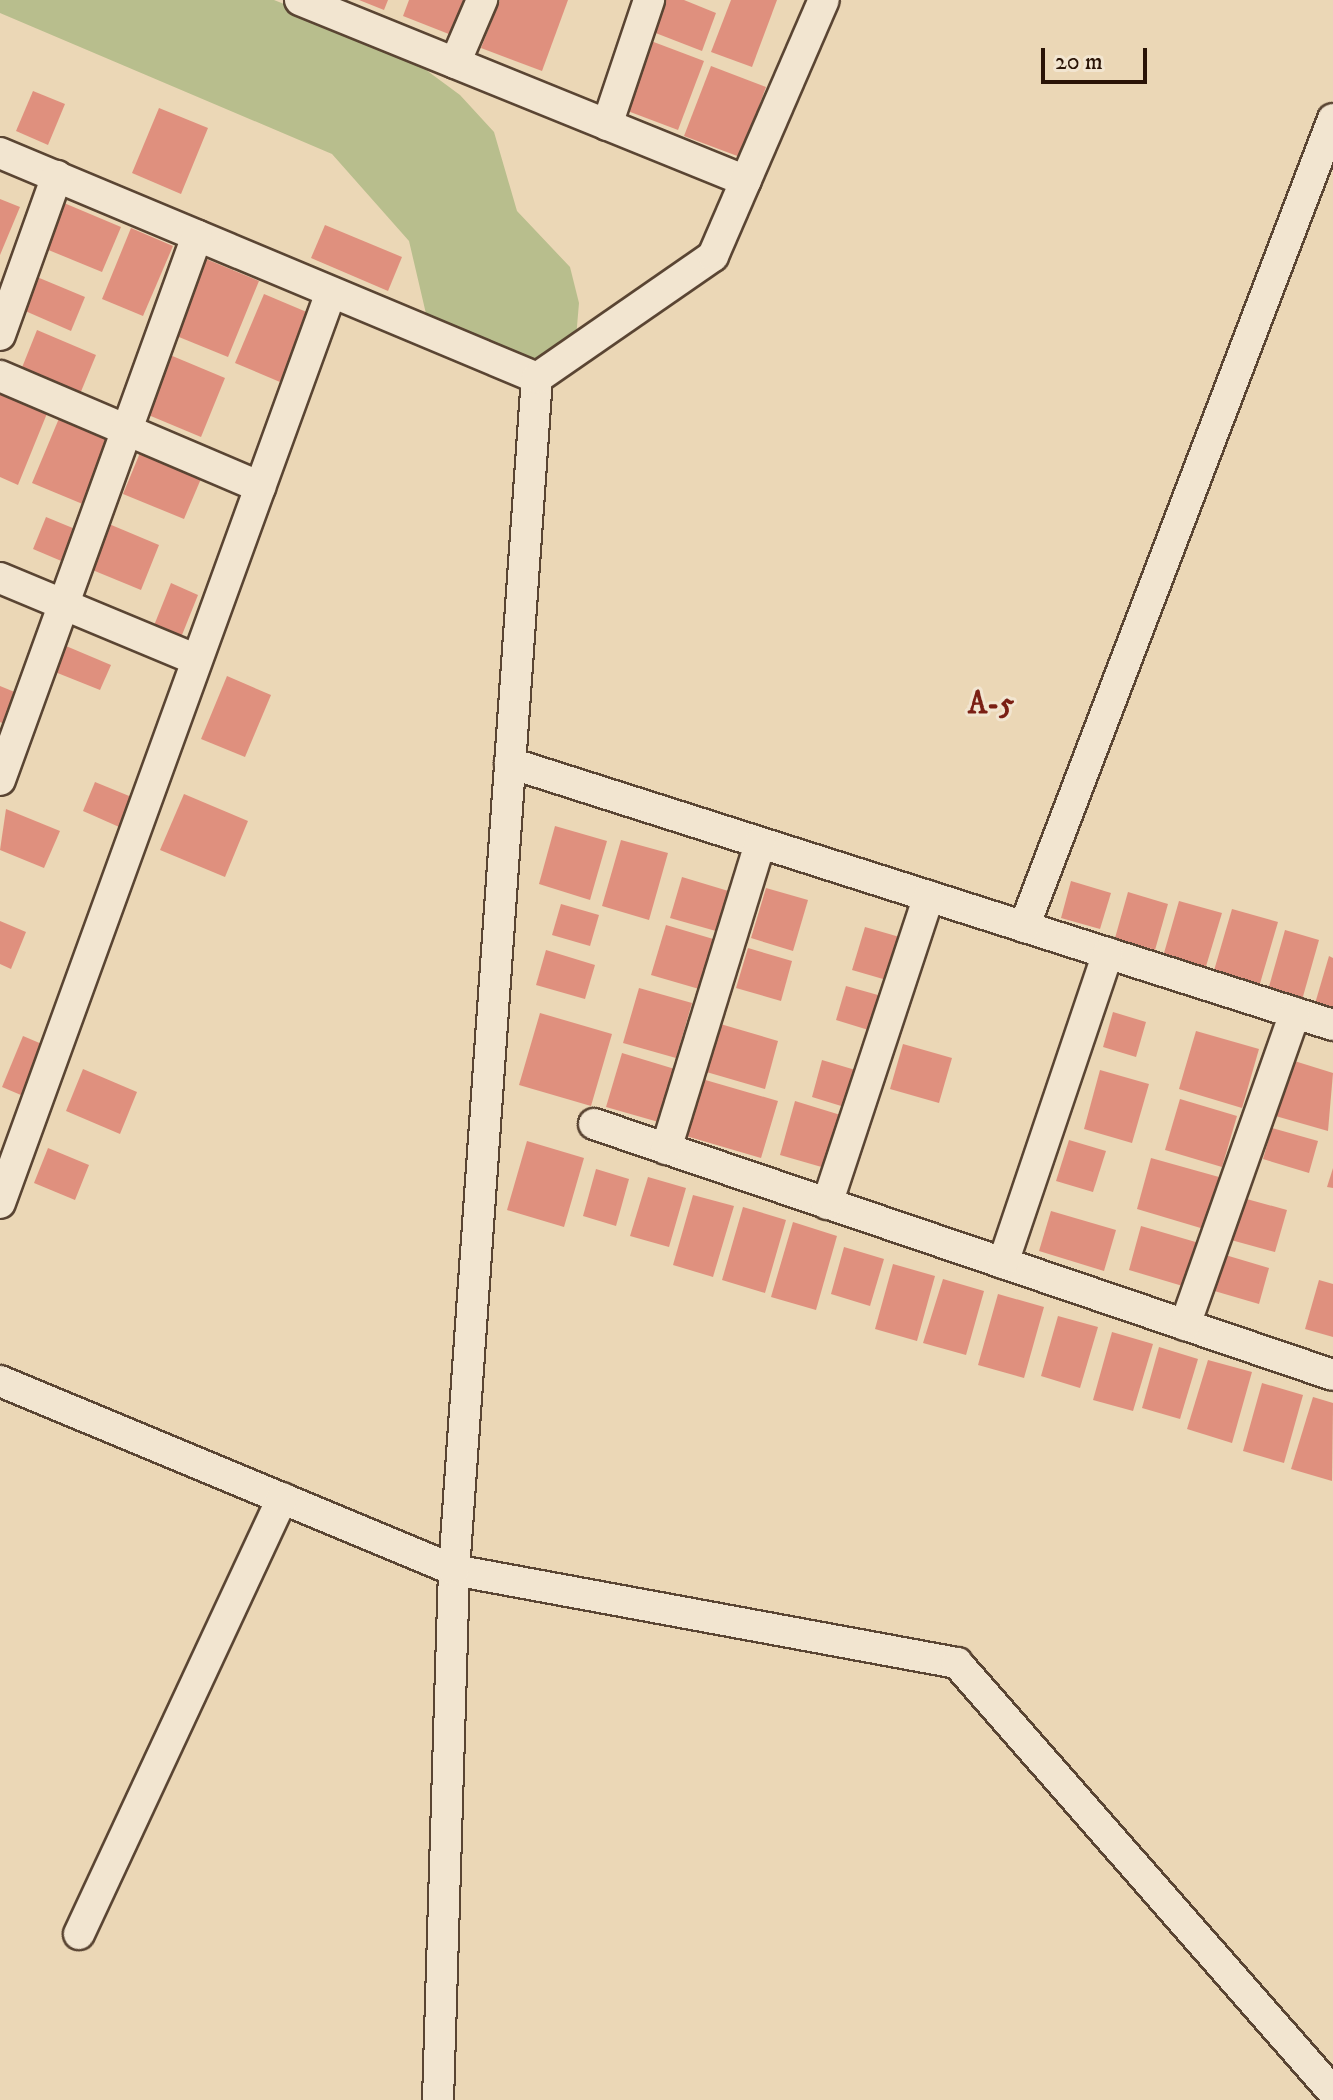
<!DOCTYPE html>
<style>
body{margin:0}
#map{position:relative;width:1333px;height:2100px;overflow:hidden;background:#ebd7b6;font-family:"IM FELL DW Pica",serif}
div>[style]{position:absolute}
.green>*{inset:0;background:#b8be8d}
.building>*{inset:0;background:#df907e}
.roads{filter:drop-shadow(2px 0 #5a4533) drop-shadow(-2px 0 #5a4533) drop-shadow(0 2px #5a4533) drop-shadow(0 -2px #5a4533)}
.street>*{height:30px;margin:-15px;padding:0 15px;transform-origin:15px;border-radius:15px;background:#f2e5d0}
span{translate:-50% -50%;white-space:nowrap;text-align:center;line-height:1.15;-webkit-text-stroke:6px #f2e5d0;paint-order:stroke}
.neighbourhood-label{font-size:30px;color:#7a1f14;font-weight:700}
.scale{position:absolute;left:1041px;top:48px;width:106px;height:36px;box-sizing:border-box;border:4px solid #2a1407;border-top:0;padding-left:10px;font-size:24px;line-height:28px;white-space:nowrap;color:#2a1407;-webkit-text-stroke:6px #f2e5d0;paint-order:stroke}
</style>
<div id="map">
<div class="green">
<i style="clip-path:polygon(0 0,274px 0,399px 50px,460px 95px,494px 132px,517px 211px,570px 267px,579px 303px,576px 338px,536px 366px,427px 318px,409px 241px,332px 154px,0 13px)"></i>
</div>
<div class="building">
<i style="clip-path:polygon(359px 0,388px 0,384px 10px)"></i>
<i style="clip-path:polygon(409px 0,473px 0,459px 38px,403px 16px)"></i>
<i style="clip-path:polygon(500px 0,568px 0,542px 71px,481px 48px)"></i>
<i style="clip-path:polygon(665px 0,684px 0,716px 13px,702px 51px,653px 32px)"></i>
<i style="clip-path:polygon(731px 0,777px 0,752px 67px,711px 52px)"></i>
<i style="clip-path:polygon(651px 41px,704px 61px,678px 130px,625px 110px)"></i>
<i style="clip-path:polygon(711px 66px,766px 87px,740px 157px,684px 136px)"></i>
<i style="clip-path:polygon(33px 91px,65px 104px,48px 145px,16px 131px)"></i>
<i style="clip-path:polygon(159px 108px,208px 128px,181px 194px,132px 173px)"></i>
<i style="clip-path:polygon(0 199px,20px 207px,0 255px)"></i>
<i style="clip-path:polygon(64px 203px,121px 227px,102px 272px,46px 249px)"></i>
<i style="clip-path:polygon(325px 225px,402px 257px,388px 291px,311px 258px)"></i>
<i style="clip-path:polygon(131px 228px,173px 246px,143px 316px,102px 299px)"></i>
<i style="clip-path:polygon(206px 259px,259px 281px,228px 357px,174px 335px)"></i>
<i style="clip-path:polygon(37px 277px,85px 297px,71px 331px,23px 310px)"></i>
<i style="clip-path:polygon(264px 294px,309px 313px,280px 382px,235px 363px)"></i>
<i style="clip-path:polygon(37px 330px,96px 355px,80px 394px,21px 370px)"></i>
<i style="clip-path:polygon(170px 355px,225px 378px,201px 437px,146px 414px)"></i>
<i style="clip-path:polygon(0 391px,48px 411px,18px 485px,0 477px)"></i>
<i style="clip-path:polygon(60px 416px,112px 439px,85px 505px,32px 483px)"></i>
<i style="clip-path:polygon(142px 448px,203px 474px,184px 519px,123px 494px)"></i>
<i style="clip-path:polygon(46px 517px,80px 531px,66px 563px,33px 549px)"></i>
<i style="clip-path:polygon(109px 524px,159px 545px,141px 590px,90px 569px)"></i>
<i style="clip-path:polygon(171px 583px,198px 595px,180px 640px,153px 628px)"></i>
<i style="clip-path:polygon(66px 646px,111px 665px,100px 690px,55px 672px)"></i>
<i style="clip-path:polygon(227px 676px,271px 695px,245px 757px,201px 739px)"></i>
<i style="clip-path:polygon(0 686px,17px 693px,4px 724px,0 722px)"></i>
<i style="clip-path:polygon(95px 782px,139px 800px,126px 830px,83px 811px)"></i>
<i style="clip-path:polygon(184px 794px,248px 821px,225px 877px,160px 850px)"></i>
<i style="clip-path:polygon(6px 809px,60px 831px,44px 868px,0 850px)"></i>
<i style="clip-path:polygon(555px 826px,607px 841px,590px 900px,539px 884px)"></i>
<i style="clip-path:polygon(621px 840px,668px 853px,649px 920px,602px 906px)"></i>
<i style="clip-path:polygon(682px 877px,735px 893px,723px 933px,670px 918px)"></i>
<i style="clip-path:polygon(1071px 881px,1111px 893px,1100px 929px,1061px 918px)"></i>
<i style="clip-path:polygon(766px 888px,808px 900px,793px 951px,751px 938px)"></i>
<i style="clip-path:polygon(1128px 892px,1168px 904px,1155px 950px,1115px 938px)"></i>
<i style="clip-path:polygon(1179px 901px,1222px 913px,1204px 973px,1162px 960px)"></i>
<i style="clip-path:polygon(561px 904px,599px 915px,590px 946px,552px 935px)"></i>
<i style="clip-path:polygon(1232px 909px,1278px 922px,1259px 987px,1213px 974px)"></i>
<i style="clip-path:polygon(0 921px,26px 932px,11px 969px,0 964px)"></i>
<i style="clip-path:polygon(666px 925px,720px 941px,706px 991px,651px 975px)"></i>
<i style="clip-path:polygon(865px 927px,903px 938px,890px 981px,852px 970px)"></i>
<i style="clip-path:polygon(1285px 930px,1319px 940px,1302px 1000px,1268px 990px)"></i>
<i style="clip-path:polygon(748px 948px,792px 961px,781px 1001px,736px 988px)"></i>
<i style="clip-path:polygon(546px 950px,595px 965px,585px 999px,536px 985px)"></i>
<i style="clip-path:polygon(1329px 956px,1333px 958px,1333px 1012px,1314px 1007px)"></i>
<i style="clip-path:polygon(846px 986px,885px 997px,875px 1032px,836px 1020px)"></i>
<i style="clip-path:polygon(639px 988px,692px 1003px,676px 1058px,623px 1043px)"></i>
<i style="clip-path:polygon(1113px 1012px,1146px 1022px,1136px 1057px,1103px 1047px)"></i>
<i style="clip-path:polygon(540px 1013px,612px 1034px,591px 1106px,519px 1085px)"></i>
<i style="clip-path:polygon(717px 1023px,778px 1041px,765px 1089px,703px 1071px)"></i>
<i style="clip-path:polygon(1196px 1031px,1259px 1049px,1242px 1108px,1179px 1089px)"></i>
<i style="clip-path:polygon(23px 1036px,49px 1047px,28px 1098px,2px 1087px)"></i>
<i style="clip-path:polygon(903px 1044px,952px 1058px,939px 1103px,890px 1089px)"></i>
<i style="clip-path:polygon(622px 1053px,678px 1070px,662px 1123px,606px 1107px)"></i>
<i style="clip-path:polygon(1288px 1059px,1333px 1073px,1328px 1131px,1272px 1115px)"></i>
<i style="clip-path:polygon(822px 1060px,862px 1072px,851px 1109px,812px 1097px)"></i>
<i style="clip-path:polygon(83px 1069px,137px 1092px,120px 1134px,66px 1111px)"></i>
<i style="clip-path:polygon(1100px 1070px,1149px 1084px,1132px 1143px,1084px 1129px)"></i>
<i style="clip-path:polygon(702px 1079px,778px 1101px,761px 1158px,686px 1136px)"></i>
<i style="clip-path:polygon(1180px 1099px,1237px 1116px,1222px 1167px,1165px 1150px)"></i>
<i style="clip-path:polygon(795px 1101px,847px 1117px,832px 1170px,780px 1155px)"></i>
<i style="clip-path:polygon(1272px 1128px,1318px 1141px,1309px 1173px,1263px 1159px)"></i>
<i style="clip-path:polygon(1069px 1140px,1106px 1151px,1093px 1192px,1056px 1181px)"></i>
<i style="clip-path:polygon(527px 1141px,584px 1158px,564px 1227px,507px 1210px)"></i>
<i style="clip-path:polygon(48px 1148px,89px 1165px,75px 1200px,34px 1183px)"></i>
<i style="clip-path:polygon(1151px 1158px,1219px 1177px,1204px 1229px,1137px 1209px)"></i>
<i style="clip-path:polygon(1333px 1168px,1333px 1188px,1327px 1187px)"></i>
<i style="clip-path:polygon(596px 1169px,629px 1179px,616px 1226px,583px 1216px)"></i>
<i style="clip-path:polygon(648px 1177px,686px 1188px,669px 1247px,630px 1236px)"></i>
<i style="clip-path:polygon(693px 1195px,734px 1206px,713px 1277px,673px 1265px)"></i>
<i style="clip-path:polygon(1243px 1198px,1287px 1210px,1275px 1252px,1231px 1240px)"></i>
<i style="clip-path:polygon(743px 1207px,786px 1220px,765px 1293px,722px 1280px)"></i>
<i style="clip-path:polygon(1051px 1211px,1116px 1230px,1104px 1271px,1039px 1251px)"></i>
<i style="clip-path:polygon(793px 1222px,837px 1236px,816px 1310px,771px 1297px)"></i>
<i style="clip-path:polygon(1141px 1226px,1199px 1243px,1186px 1287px,1129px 1270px)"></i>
<i style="clip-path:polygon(844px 1247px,884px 1259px,870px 1306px,831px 1294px)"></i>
<i style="clip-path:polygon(1222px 1254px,1269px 1268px,1259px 1304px,1211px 1290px)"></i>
<i style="clip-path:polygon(893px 1264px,935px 1276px,917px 1341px,875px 1329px)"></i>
<i style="clip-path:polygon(943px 1279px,984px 1291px,966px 1355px,923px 1343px)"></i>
<i style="clip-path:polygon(1319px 1280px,1333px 1284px,1333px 1337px,1305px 1329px)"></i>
<i style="clip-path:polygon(998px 1294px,1044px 1307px,1024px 1378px,978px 1365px)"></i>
<i style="clip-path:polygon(1058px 1316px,1098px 1327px,1080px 1388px,1041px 1376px)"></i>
<i style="clip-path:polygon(1112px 1332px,1153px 1344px,1133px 1411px,1093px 1400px)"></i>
<i style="clip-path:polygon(1159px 1347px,1198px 1359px,1180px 1419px,1142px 1408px)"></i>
<i style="clip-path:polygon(1208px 1360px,1252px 1372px,1232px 1443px,1187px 1429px)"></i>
<i style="clip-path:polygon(1262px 1383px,1303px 1395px,1284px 1463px,1243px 1451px)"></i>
<i style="clip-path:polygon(1313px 1397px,1333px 1403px,1332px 1481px,1291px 1469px)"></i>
</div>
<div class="roads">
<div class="street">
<i style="left:300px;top:0;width:481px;rotate:22.1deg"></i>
<i style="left:455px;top:63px;width:69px;rotate:-66.8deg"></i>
<i style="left:607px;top:125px;width:132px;rotate:-71.4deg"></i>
<i style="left:0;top:153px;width:582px;rotate:22.73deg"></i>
<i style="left:0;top:335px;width:169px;rotate:-70.3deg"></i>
<i style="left:0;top:376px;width:283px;rotate:23.1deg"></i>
<i style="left:0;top:578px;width:213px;rotate:22.6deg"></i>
<i style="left:510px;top:763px;width:864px;rotate:17.66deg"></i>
<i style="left:0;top:780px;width:579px;rotate:-70.09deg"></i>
<i style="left:1024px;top:927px;width:865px;rotate:-69.07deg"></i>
<i style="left:594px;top:1124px;width:780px;rotate:18.76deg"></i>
<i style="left:666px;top:1149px;width:320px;rotate:-72.9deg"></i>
<i style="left:0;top:1203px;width:969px;rotate:-70.03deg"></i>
<i style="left:827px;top:1204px;width:324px;rotate:-71.7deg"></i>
<i style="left:1003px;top:1263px;width:327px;rotate:-71.3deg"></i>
<i style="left:1185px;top:1325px;width:331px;rotate:-70.6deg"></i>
<i style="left:0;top:1381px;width:492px;rotate:22.6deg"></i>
<i style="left:454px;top:1570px;width:512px;rotate:10.48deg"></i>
<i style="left:957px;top:1663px;width:570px;rotate:48.77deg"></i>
<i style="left:79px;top:1934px;width:481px;rotate:-65deg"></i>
<i style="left:438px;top:2100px;width:530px;rotate:-88.27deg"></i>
<i style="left:454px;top:1570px;width:1195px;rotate:-86.02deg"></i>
<i style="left:537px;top:378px;width:214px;rotate:-34.7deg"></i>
<i style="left:713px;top:256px;width:279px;rotate:-66.6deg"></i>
</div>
</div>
<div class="neighbourhood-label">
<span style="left:991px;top:705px">A-5</span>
</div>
<div class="scale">20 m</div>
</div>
